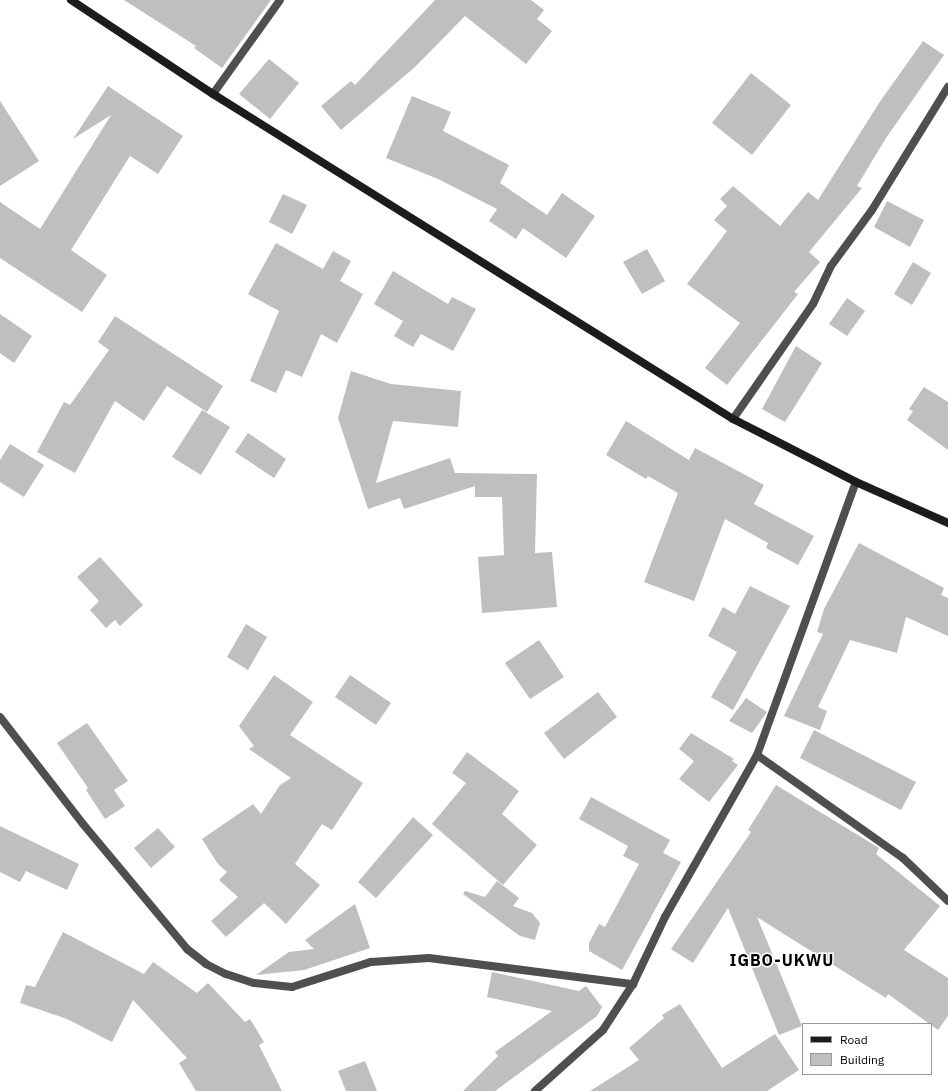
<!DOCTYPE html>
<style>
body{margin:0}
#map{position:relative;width:948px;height:1091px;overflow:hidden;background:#fff;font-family:"IBM Plex Sans",sans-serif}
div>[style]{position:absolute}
.building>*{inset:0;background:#bfbfbf}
.minor>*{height:8px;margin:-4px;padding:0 4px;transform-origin:4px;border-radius:4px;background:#4f4f4f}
.secondary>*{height:8px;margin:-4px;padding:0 4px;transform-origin:4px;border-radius:4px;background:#1c1c1c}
span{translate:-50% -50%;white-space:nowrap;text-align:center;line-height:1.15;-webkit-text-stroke:3px #fff;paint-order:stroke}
.district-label{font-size:16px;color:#000;font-weight:700;letter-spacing:1px}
.legend{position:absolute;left:802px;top:1023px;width:130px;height:52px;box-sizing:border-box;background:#fff;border:1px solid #999;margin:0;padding:5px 7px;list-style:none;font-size:12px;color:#000}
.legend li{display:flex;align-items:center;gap:8px;height:20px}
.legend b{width:20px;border:1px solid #999}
</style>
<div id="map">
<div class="building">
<i style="clip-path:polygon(124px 0,271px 0,222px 68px,194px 48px,196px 46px)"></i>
<i style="clip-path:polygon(435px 0,531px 0,544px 10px,537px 19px,552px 31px,526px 64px,465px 16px,415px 67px,341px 130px,321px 106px,351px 81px,355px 85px)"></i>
<i style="clip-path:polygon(923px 41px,944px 55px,886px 138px,857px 186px,862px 188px,809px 252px,820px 262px,794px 292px,798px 294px,727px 385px,705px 368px,740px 323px,687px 284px,727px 231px,714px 220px,727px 206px,720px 199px,733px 186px,780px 226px,808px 192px,818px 200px,879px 103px)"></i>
<i style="clip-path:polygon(269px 59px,299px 83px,270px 119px,239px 94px)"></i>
<i style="clip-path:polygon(751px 73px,791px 105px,752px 155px,712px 123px)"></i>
<i style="clip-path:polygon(108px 86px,183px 136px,158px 174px,130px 156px,71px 250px,107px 275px,82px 312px,0 258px,0 202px,40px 229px,111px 115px,73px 139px)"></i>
<i style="clip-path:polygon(412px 96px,451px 112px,443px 131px,509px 165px,500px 183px,547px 215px,562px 193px,595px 216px,566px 258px,523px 228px,516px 239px,489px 221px,497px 209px,438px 179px,386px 158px)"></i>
<i style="clip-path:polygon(0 101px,39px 161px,0 186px)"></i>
<i style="clip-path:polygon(283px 194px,307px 205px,292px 234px,269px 222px)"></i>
<i style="clip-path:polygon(887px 201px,924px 220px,910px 247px,874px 227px)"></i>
<i style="clip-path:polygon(276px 243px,323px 269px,333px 251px,351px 261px,340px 281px,363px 294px,337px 343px,321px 334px,302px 377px,286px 370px,276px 393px,250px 381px,279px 311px,248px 294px)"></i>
<i style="clip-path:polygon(647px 249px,665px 281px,642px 294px,623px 262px)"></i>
<i style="clip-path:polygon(913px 262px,931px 273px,912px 305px,894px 294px)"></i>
<i style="clip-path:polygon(393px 271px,448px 304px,452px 297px,476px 309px,453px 351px,421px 334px,413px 347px,394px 336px,403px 321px,374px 304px)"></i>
<i style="clip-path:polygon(847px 298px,865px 311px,847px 336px,829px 324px)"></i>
<i style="clip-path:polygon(0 314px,32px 336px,14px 363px,0 353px)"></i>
<i style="clip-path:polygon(115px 316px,223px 386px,207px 412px,167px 386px,144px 421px,115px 401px,75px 473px,37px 452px,64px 402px,70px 405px,109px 350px,98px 342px)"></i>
<i style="clip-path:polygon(796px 346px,822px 363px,785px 422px,762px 409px)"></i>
<i style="clip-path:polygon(351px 371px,391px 384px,461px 391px,458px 427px,393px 421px,376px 483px,450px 458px,455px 473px,537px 474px,535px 553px,552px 552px,557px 607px,482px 613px,478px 557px,504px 555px,502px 497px,475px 497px,475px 486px,404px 509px,400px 498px,368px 509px,338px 418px)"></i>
<i style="clip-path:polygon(924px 387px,948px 402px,948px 450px,907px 420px,913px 411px,909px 409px)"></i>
<i style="clip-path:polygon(202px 410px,230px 427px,201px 475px,172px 457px)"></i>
<i style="clip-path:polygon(626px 421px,689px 460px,695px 448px,764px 485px,754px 504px,814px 536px,798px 565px,766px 548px,768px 543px,725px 519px,694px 601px,644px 582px,678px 493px,648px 476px,646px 479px,606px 455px)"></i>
<i style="clip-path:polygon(248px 433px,286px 459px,274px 478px,235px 452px)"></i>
<i style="clip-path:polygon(10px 444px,44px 465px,24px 497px,0 482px,0 460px)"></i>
<i style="clip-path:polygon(859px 543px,944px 588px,941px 595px,948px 598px,948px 636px,906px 617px,897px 653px,850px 640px,818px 707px,827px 711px,820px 730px,784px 716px,823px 634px,817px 632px,824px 609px)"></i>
<i style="clip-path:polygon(100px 557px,143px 605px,120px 626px,115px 620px,106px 628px,90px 610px,99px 601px,77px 577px)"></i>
<i style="clip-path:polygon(750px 586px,790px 606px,733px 710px,711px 697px,737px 652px,708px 636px,723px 607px,735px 614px)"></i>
<i style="clip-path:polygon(246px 624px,267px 637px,248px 670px,227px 657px)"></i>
<i style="clip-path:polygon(539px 640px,564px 677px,530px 699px,505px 663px)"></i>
<i style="clip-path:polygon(274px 675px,313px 702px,290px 735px,363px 783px,332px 830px,322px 824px,295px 864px,320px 885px,286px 924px,264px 903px,226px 937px,211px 921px,238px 897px,219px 880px,227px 872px,218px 864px,202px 839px,253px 804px,261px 814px,280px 785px,291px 778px,249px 749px,254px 746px,239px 726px)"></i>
<i style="clip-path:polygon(350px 675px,391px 703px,376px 725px,335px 697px)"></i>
<i style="clip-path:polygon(598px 692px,617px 717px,564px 759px,544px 733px)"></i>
<i style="clip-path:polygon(746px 698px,767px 712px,752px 733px,729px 721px)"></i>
<i style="clip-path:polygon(87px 723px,128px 781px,114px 790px,125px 806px,105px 819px,86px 790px,88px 788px,57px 743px)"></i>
<i style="clip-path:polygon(814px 730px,916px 782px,901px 810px,800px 758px)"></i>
<i style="clip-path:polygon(691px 733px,734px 759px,732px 761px,738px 765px,709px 802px,679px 779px,694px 761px,679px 749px)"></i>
<i style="clip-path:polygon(467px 752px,519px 791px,502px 814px,537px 845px,503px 885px,432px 824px,466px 783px,452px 773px)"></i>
<i style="clip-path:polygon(776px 785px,879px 848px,876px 854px,940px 906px,904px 950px,948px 978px,948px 1016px,938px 1030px,888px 994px,886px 998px,757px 917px,802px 1026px,779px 1035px,728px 908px,693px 963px,671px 949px,751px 832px,748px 830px)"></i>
<i style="clip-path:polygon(591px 797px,670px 840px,663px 853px,681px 862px,622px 970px,589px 951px,589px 943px,599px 924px,605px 927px,639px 864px,623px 856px,628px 846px,579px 819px)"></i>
<i style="clip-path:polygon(413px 817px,433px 835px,376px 898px,358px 882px)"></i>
<i style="clip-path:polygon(0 826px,79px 864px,67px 890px,26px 871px,20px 882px,0 872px)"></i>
<i style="clip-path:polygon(158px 828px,175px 847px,151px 868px,134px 848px)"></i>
<i style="clip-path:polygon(497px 881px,519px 898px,513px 906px,532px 913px,540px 923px,535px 940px,520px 936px,463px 894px,465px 891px,485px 897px)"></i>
<i style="clip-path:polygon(355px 904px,370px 948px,304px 970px,256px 975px,289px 952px,314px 949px,305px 940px)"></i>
<i style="clip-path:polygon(63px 932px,144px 974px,153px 962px,197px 993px,208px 983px,245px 1022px,250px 1019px,264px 1042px,259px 1045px,282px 1091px,196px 1091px,179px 1063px,187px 1058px,133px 1000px,112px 1042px,67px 1019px,20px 1003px,26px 985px,35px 987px)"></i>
<i style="clip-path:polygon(492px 972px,579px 991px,586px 986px,602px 1007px,597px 1016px,495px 1091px,463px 1091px,498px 1056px,495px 1052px,552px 1011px,487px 997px)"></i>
<i style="clip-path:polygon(680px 1004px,722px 1068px,775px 1034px,799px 1070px,767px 1091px,590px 1091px,639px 1060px,629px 1048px,664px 1018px,662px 1015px)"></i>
<i style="clip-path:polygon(365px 1061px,377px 1091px,346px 1091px,338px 1071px)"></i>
</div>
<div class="minor">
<i style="left:213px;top:94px;width:115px;rotate:-54.5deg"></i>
<i style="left:733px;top:419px;width:140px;rotate:-55.2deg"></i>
<i style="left:813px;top:304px;width:42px;rotate:-64.7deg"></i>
<i style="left:831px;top:266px;width:69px;rotate:-53.8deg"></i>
<i style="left:872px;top:210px;width:145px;rotate:-58.3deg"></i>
<i style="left:0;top:717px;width:135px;rotate:52.2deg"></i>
<i style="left:83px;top:824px;width:163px;rotate:50.2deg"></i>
<i style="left:187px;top:949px;width:24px;rotate:38deg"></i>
<i style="left:206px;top:964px;width:22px;rotate:27deg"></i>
<i style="left:226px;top:974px;width:29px;rotate:18deg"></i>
<i style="left:254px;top:983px;width:38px;rotate:6deg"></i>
<i style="left:292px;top:987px;width:83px;rotate:-17.6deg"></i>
<i style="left:371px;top:962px;width:58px;rotate:-3.9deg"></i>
<i style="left:429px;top:958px;width:206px;rotate:7.3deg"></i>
<i style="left:757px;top:755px;width:179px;rotate:35.2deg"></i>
<i style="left:903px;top:858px;width:62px;rotate:43.7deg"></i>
<i style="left:535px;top:1091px;width:91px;rotate:-41.9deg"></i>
<i style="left:603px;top:1030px;width:55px;rotate:-56.9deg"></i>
<i style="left:633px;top:984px;width:74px;rotate:-64.5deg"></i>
<i style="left:665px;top:917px;width:186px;rotate:-60.4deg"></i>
<i style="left:757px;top:755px;width:290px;rotate:-70.1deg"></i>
</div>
<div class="secondary">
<i style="left:71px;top:0;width:170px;rotate:33.5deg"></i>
<i style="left:213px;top:94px;width:613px;rotate:32.01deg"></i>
<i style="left:733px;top:419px;width:138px;rotate:27.1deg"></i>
<i style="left:856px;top:482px;width:101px;rotate:24deg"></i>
</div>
<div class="district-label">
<span style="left:782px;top:960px">IGBO-UKWU</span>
</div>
<ul class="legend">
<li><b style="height:5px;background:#1c1c1c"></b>Road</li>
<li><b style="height:11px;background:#bfbfbf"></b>Building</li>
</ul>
</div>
